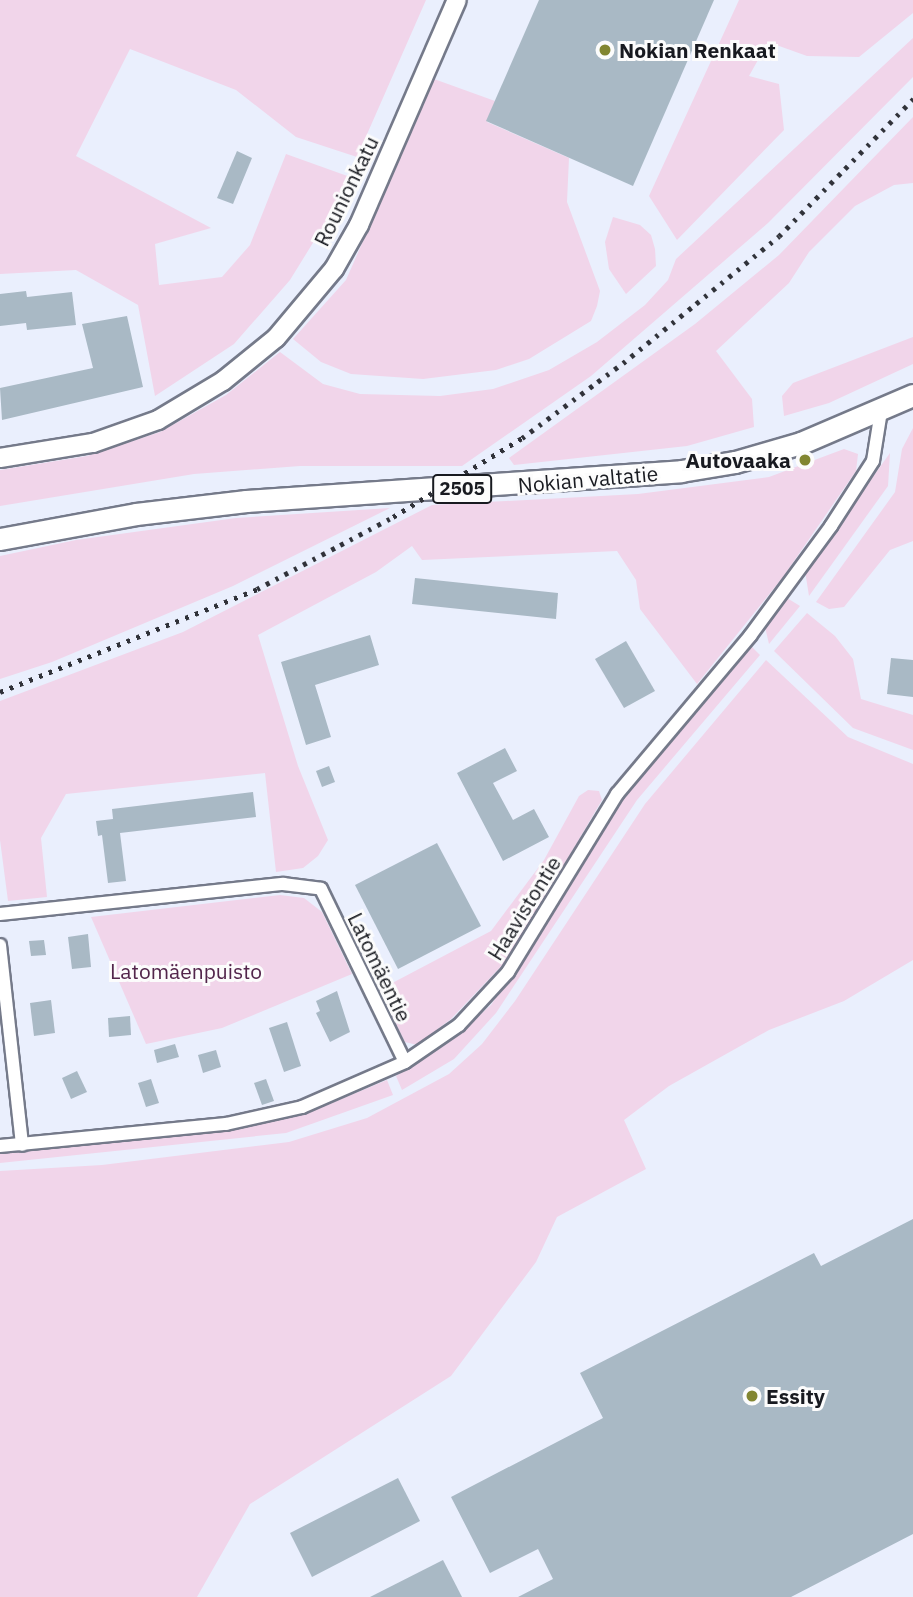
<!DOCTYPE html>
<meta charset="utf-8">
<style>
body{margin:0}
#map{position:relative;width:913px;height:1597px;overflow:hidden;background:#eaeffd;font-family:"IBM Plex Sans",sans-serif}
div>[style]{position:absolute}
.green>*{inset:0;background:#f1d5ea}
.building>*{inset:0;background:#a9b9c5}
.roads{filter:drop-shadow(2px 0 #757a8a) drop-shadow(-2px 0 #757a8a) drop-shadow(0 2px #757a8a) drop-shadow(0 -2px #757a8a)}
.minor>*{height:12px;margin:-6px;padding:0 6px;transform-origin:6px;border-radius:6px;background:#fff}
.secondary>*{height:18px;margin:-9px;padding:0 9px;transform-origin:9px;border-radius:9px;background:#fff}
.primary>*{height:21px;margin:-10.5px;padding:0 10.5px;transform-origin:10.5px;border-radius:10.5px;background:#fff}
.rail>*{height:4.5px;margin-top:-2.25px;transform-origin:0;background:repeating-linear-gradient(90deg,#303239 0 3.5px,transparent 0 10.5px)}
.dots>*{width:19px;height:19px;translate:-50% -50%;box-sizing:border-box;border:4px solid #fcfcfc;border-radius:50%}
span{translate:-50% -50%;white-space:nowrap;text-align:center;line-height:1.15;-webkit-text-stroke:6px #fcfcfc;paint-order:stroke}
.shield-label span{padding:2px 5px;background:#fcfcfc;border:2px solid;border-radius:5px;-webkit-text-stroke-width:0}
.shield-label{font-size:19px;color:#181a20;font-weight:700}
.poi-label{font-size:21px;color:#181a20;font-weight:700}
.left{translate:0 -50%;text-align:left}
.right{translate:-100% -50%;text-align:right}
.street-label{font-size:21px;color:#181a20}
.park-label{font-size:21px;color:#52254b}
</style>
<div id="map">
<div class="green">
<i style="clip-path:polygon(0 0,426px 0,357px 157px,296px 137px,236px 90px,130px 49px,76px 156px,211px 228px,155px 244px,159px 285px,222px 277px,250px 245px,286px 154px,353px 178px,290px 280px,234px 344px,155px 396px,138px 305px,76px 270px,0 274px)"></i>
<i style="clip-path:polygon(739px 0,913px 0,913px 13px,859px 57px,807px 56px,768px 42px,749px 76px,779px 84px,784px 130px,677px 240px,649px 196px)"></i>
<i style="clip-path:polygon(913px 38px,913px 77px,768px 223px,591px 376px,462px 466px,300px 466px,194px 474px,0 506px,0 470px,87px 456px,160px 432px,226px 395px,280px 352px,323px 384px,360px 394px,440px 396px,493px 389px,549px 370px,597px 342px,645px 305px,668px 280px,676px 259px)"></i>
<i style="clip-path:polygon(434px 79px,495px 101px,487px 122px,569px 158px,567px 202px,600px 291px,597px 306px,591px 321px,529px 359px,496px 370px,423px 379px,351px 374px,321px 362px,293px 339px,346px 280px)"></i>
<i style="clip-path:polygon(913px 117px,913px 183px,894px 185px,855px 206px,809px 252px,789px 283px,716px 351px,752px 399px,754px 427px,687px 446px,514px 465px,509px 458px,695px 324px,779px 255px)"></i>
<i style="clip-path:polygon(613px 217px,640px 225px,651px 235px,655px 249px,656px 266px,626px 294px,609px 269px,605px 242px)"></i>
<i style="clip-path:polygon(913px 337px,913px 364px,829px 403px,784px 416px,782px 396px,793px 383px)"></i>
<i style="clip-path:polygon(913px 428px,913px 541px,890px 550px,844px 607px,829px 609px,816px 602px,895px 492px,902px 449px)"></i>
<i style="clip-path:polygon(844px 449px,858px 454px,856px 471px,783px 577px,697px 684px,640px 609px,636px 580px,617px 551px,422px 560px,412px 546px,376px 572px,258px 635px,298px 766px,328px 840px,318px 856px,303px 868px,276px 872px,265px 773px,66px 794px,41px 838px,47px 897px,8px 901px,0 840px,0 701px,183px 632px,432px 505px,638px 494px,769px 477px)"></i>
<i style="clip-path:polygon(890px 453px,888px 486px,809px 596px,805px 571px)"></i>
<i style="clip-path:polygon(390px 508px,233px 586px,52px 662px,0 679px,0 556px,76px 540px,236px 518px)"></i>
<i style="clip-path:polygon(787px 598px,800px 606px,769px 644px,765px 627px)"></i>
<i style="clip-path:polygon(807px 613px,835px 636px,853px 659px,861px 699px,913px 715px,913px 750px,853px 728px,774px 651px)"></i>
<i style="clip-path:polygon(751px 646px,760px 655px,637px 800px,496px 1013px,454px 1059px,402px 1090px,396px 1076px,448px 1043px,491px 1005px,627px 792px)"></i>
<i style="clip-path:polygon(766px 660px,848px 737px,913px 764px,913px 960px,844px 1001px,769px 1030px,669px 1086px,624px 1120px,646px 1169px,557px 1217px,536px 1262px,451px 1376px,250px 1504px,197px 1597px,0 1597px,0 1171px,102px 1165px,289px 1142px,367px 1118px,449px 1074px,482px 1044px,515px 1001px,645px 804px)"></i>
<i style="clip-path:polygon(588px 790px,599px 791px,602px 800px,510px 957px,451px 1019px,417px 1045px,405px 1042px,379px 990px,491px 931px,544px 860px,579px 796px)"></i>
<i style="clip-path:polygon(280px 895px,304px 898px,322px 912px,352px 974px,222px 1028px,146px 1044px,91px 917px)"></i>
<i style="clip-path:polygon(387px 1080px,393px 1095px,286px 1133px,0 1163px,0 1153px,270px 1122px,305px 1114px)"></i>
</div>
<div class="building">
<i style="clip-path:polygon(539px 0,714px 0,633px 186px,486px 121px)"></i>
<i style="clip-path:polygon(237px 151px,252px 158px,233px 204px,217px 198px)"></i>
<i style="clip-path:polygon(26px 291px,27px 297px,72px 292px,76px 325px,27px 330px,26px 323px,0 326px,0 294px)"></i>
<i style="clip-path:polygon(127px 316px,143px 387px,2px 420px,0 388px,93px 368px,82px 324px)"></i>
<i style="clip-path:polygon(415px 578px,558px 593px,556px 619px,412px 604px)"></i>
<i style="clip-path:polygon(370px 635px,379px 665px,315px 685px,331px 737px,306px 745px,281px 662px)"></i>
<i style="clip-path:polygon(626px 641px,655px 691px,624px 708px,595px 659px)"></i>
<i style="clip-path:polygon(891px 658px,913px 660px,913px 697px,887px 694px)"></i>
<i style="clip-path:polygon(505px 748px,517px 771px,493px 783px,513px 820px,534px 809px,549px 837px,503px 861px,457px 773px)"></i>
<i style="clip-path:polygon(329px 766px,335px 782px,322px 787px,316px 771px)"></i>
<i style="clip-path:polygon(253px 792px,256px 817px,120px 833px,126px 881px,108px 883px,102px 835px,98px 836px,96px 821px,113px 819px,112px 809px)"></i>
<i style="clip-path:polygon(437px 843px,481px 926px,398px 969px,355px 885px)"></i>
<i style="clip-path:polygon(88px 934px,91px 967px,72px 969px,68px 937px)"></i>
<i style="clip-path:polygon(44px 940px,46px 955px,31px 956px,29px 941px)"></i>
<i style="clip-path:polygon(337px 991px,350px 1032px,330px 1042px,316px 1013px,320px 1011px,316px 1001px)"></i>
<i style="clip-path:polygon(51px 1000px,55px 1033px,34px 1036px,30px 1003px)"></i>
<i style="clip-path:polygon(130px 1016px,131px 1035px,109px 1037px,108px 1018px)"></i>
<i style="clip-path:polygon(287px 1022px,301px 1066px,284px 1072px,269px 1028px)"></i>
<i style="clip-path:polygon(175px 1044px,179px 1057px,157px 1063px,154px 1050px)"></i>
<i style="clip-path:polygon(216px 1050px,221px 1067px,203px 1073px,198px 1055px)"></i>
<i style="clip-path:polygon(77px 1071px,87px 1092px,71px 1099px,62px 1078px)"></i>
<i style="clip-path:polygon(151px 1079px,159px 1103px,146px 1107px,138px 1083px)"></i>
<i style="clip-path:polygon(266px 1079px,274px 1101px,262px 1105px,254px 1083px)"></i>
<i style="clip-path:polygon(913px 1219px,913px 1534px,791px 1597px,518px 1597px,553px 1579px,538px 1549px,490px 1573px,451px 1497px,603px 1418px,580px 1373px,814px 1253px,821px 1266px)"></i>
<i style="clip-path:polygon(398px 1478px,420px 1521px,312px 1577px,290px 1533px)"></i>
<i style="clip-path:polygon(443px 1560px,462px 1597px,370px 1597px)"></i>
</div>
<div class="roads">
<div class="minor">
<i style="left:0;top:914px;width:285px;rotate:-6.1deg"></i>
<i style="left:283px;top:884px;width:38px;rotate:7deg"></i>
<i style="left:321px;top:889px;width:192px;rotate:64.1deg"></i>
<i style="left:0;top:945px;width:201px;rotate:83.7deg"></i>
<i style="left:0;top:1146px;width:227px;rotate:-5.6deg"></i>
<i style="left:226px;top:1124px;width:78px;rotate:-12.6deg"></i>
<i style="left:302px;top:1107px;width:112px;rotate:-23.6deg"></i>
<i style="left:405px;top:1062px;width:65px;rotate:-34.4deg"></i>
<i style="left:459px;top:1025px;width:72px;rotate:-47.2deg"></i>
<i style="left:508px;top:972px;width:209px;rotate:-58.5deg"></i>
<i style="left:617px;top:794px;width:207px;rotate:-49.9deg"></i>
<i style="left:750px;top:636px;width:137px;rotate:-53.6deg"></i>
<i style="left:831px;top:526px;width:77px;rotate:-57.1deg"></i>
<i style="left:873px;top:461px;width:51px;rotate:-80.9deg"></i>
</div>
<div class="secondary">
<i style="left:0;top:458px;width:94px;rotate:-9.2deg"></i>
<i style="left:93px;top:443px;width:69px;rotate:-19.5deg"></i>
<i style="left:158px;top:420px;width:76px;rotate:-31deg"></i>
<i style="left:223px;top:381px;width:68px;rotate:-39.1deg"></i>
<i style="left:276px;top:338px;width:90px;rotate:-50deg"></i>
<i style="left:334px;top:269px;width:51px;rotate:-60.4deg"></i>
<i style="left:359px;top:225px;width:245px;rotate:-66.5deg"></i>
</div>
<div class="primary">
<i style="left:0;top:539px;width:138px;rotate:-10.4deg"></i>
<i style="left:136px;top:514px;width:111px;rotate:-6.7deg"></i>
<i style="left:246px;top:501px;width:436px;rotate:-3.9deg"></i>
<i style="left:681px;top:471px;width:55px;rotate:-9.5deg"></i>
<i style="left:735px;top:462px;width:69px;rotate:-16.1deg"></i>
<i style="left:801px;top:443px;width:122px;rotate:-23.2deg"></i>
</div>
</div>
<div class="rail">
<i style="left:0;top:692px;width:277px;rotate:-21.8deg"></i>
<i style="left:257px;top:589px;width:154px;rotate:-27.9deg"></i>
<i style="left:393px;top:517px;width:151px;rotate:-31.5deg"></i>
<i style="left:522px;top:438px;width:126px;rotate:-36.6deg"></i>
<i style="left:623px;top:363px;width:201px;rotate:-39.1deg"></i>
<i style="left:779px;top:236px;width:192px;rotate:-45.6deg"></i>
</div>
<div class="dots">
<i style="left:605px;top:50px;background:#828631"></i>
<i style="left:805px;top:460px;background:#828631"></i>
<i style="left:752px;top:1396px;background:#828631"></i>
</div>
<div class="shield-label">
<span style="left:462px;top:489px">2505</span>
</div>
<div class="poi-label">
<span class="left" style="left:619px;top:50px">Nokian Renkaat</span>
<span class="right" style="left:791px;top:460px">Autovaaka</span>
<span class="left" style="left:766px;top:1396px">Essity</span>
</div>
<div class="street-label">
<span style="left:346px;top:191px;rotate:-64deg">Rounionkatu</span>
<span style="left:588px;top:479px;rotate:-5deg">Nokian valtatie</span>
<span style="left:524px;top:908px;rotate:-58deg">Haavistontie</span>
<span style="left:380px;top:967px;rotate:64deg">Latomäentie</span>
</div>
<div class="park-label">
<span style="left:186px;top:971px">Latomäenpuisto</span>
</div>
</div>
